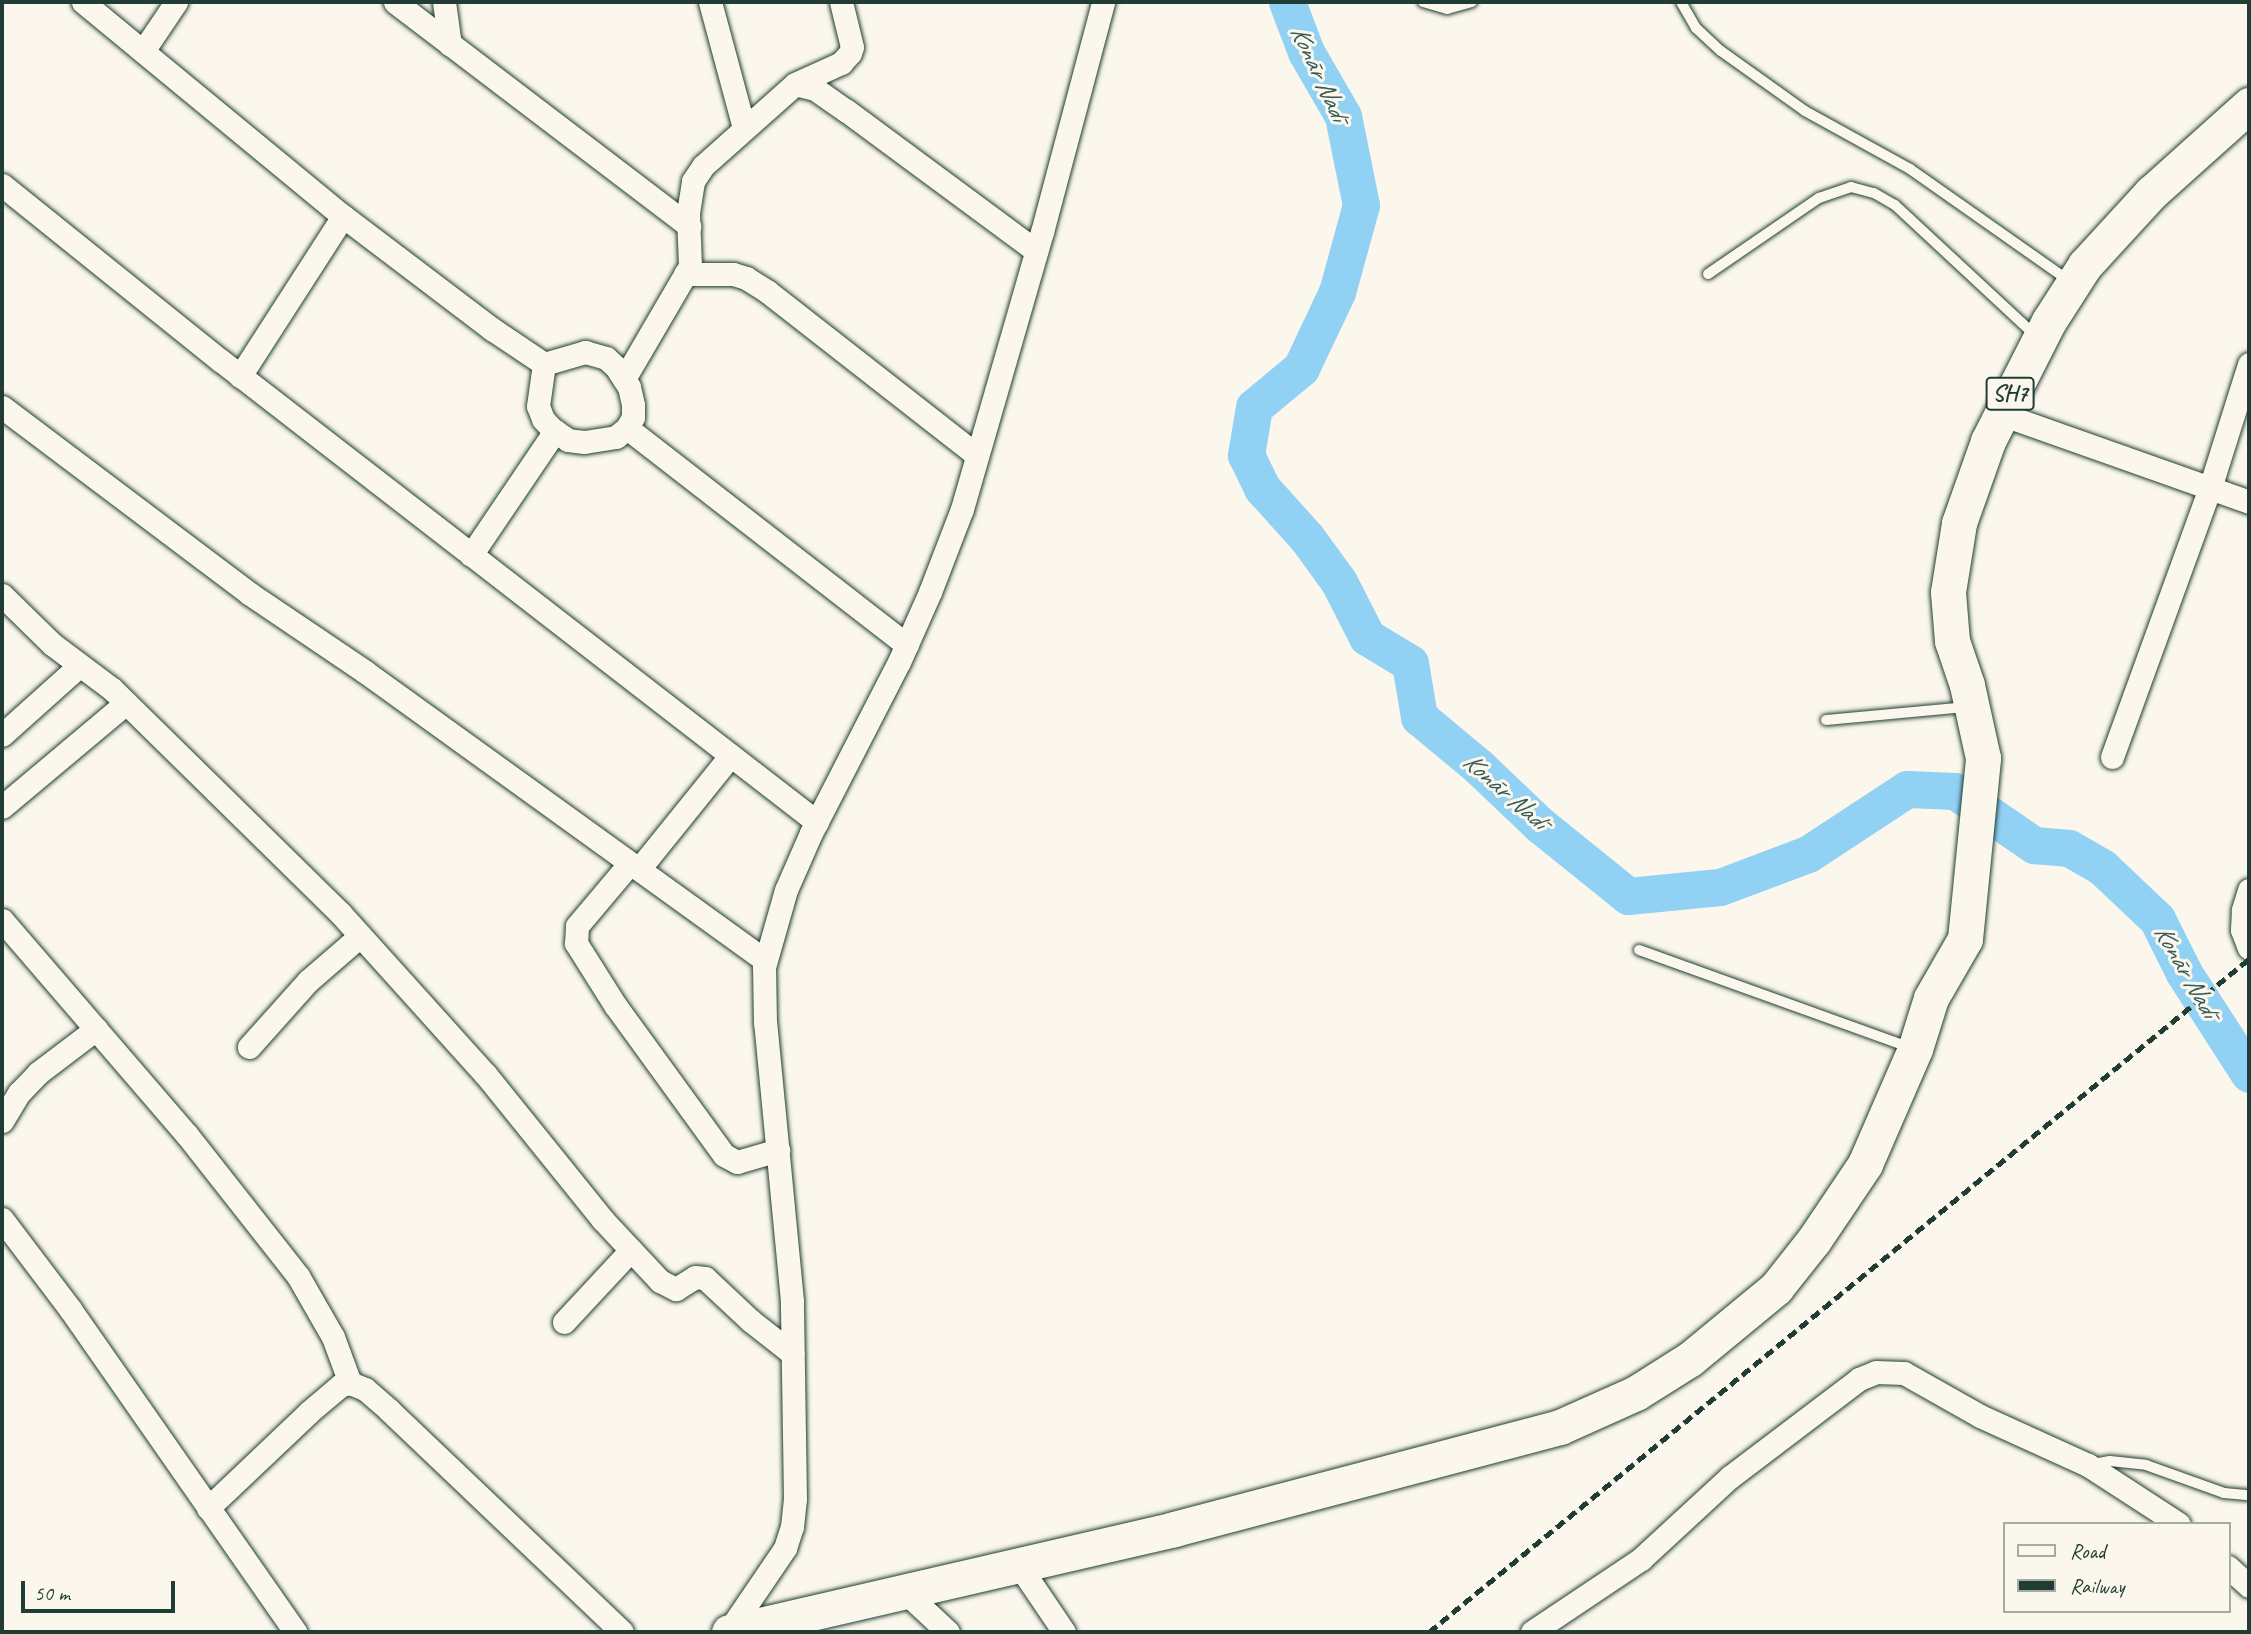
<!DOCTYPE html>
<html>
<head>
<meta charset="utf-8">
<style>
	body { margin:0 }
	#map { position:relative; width:2251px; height:1634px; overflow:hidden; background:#fbf7ec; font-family:Caveat,sans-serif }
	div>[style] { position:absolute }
	.river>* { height:37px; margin:-18.5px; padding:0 18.5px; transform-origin:18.5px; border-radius:18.5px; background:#91d1f3 }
	.roads { filter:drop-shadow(0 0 2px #1f3d34) drop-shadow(0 0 2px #1f3d34) }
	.lane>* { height:10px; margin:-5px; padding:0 5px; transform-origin:5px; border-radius:5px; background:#fbf7ec }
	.street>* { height:23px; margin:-11.5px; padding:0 11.5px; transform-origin:11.5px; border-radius:11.5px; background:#fbf7ec }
	.primary>* { height:35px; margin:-17.5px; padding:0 17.5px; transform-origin:17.5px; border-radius:17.5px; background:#fbf7ec }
	.rail>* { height:5px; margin-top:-2.5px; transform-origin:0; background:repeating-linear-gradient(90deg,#1f3d34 0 10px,transparent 0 15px) }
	span { translate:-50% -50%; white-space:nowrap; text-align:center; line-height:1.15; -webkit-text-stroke:6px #fbf7ec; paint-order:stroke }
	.shield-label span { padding:2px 5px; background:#fbf7ec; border:2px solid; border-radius:5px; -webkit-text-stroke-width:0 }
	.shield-label { font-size:23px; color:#1f3d34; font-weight:700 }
	.water-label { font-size:26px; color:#365b5a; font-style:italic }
	.frame { position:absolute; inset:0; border:4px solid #1f3d34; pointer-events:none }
	.legend { position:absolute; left:2003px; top:1522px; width:228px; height:91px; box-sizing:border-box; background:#fbf7ec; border:2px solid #a3ada2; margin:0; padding:9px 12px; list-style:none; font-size:21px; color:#1f3d34 }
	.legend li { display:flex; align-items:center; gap:14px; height:35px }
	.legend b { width:35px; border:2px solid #a3ada2 }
	.scale { position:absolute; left:21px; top:1581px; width:154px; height:32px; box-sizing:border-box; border:4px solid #1f3d34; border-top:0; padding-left:9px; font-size:21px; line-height:24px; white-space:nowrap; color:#1f3d34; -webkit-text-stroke:5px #fbf7ec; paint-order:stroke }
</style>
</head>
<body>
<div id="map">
	<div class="river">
		<i style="left:1287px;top:2px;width:53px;rotate:69.2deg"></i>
		<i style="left:1306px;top:52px;width:74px;rotate:60deg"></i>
		<i style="left:1343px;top:116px;width:91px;rotate:78.6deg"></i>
		<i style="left:1361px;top:205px;width:90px;rotate:105.4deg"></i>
		<i style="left:1337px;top:292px;width:84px;rotate:115.3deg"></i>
		<i style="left:1301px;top:368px;width:61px;rotate:140.3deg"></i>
		<i style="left:1254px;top:407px;width:49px;rotate:99.5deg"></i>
		<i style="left:1246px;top:455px;width:37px;rotate:64deg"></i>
		<i style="left:1262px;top:488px;width:67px;rotate:48deg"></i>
		<i style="left:1307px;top:538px;width:54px;rotate:54deg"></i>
		<i style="left:1339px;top:582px;width:62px;rotate:63deg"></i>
		<i style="left:1367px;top:637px;width:50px;rotate:31.2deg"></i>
		<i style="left:1410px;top:663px;width:55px;rotate:80.5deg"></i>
		<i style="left:1419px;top:717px;width:77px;rotate:39.7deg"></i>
		<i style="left:1478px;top:766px;width:86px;rotate:43.6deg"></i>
		<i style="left:1540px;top:825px;width:113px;rotate:38.9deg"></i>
		<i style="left:1628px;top:896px;width:92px;rotate:-5.6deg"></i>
		<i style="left:1720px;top:887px;width:94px;rotate:-20.6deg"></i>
		<i style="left:1808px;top:854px;width:118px;rotate:-33.3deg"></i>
		<i style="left:1907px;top:789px;width:48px;rotate:2.4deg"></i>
		<i style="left:1955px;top:791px;width:96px;rotate:34.4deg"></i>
		<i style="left:2034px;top:845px;width:35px;rotate:5deg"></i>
		<i style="left:2069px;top:848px;width:39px;rotate:30deg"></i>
		<i style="left:2103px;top:868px;width:74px;rotate:43.4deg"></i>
		<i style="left:2157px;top:919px;width:60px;rotate:63.4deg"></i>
		<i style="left:2184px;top:973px;width:120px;rotate:57.2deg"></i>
	</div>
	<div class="roads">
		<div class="lane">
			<i style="left:1423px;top:2px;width:25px;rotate:16deg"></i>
			<i style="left:1447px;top:9px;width:26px;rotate:-16deg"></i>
			<i style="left:1681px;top:2px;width:30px;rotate:60deg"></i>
			<i style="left:1696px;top:28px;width:34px;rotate:43deg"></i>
			<i style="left:1721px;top:51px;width:103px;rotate:35.5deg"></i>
			<i style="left:1805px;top:111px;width:120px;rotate:28.9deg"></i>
			<i style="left:1910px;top:169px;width:197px;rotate:35.1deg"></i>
			<i style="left:1708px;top:274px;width:135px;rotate:-34.4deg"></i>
			<i style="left:1819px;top:198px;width:34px;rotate:-19deg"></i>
			<i style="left:1851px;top:187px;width:24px;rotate:15deg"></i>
			<i style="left:1874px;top:193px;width:24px;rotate:30deg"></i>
			<i style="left:1895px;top:205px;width:194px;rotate:42.9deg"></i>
			<i style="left:1826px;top:720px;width:140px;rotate:-5.3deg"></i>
			<i style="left:1639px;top:950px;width:287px;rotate:19.8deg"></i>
			<i style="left:2093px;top:1464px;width:17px;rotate:-10deg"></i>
			<i style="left:2110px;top:1461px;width:36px;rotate:6deg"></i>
			<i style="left:2146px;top:1465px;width:83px;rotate:19.7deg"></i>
			<i style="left:2224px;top:1493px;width:25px;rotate:5deg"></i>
		</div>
		<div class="street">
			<i style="left:83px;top:2px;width:337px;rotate:39.5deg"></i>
			<i style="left:343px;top:216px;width:187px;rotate:37.2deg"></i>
			<i style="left:492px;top:329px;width:63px;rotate:33.9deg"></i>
			<i style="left:395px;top:2px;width:370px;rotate:37.3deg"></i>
			<i style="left:444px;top:2px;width:43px;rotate:82.1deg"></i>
			<i style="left:710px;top:2px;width:131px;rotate:74.9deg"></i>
			<i style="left:143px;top:51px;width:59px;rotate:-56deg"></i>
			<i style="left:795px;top:84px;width:51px;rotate:-24.5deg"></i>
			<i style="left:841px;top:63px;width:13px;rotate:-48deg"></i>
			<i style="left:850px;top:53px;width:6px;rotate:-72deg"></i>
			<i style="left:852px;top:47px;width:46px;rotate:-103.7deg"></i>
			<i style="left:2px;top:185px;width:280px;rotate:38.8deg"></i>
			<i style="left:220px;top:360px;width:755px;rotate:37.74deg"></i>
			<i style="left:685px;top:274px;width:48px"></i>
			<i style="left:733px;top:274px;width:14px;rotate:17deg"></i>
			<i style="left:746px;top:278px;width:26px;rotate:32deg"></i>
			<i style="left:768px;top:292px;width:265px;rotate:38deg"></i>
			<i style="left:585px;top:352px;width:22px;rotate:16deg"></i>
			<i style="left:606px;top:358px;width:13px;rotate:42deg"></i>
			<i style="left:616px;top:367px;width:24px;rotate:57deg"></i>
			<i style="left:629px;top:387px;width:18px;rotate:77deg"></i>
			<i style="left:633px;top:405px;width:12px;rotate:90deg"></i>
			<i style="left:633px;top:417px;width:13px;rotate:119deg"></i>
			<i style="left:627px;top:428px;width:14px;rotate:141deg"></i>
			<i style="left:616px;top:437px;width:32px;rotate:171deg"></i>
			<i style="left:584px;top:442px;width:16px;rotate:-173deg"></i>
			<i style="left:568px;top:440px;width:19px;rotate:-145deg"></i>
			<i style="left:552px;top:429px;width:13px;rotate:-132deg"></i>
			<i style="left:543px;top:419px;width:14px;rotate:-111deg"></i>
			<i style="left:538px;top:406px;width:42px;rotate:-81.9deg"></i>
			<i style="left:544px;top:364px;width:43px;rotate:-16.3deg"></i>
			<i style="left:240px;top:376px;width:190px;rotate:-57.2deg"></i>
			<i style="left:624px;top:379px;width:131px;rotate:-59.7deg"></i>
			<i style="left:690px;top:266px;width:53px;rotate:-92.2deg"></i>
			<i style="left:688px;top:213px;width:32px;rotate:-81deg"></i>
			<i style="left:693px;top:181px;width:18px;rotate:-56deg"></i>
			<i style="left:703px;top:166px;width:123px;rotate:-41.7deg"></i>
			<i style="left:795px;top:84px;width:21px;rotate:14deg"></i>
			<i style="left:815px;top:89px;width:39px;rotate:35deg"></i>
			<i style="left:847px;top:111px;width:235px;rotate:36.5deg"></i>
			<i style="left:2px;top:407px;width:311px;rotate:37deg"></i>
			<i style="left:250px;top:594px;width:138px;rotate:34deg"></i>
			<i style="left:364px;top:671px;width:494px;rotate:35.8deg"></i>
			<i style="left:2001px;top:414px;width:263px;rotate:19.5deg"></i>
			<i style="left:627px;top:428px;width:354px;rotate:37.8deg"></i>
			<i style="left:471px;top:555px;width:150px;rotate:-55.9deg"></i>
			<i style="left:2px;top:595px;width:70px;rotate:44.4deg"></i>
			<i style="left:52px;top:644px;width:75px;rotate:36.9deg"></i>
			<i style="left:112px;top:689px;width:320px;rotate:44.5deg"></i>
			<i style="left:340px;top:913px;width:218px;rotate:48deg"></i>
			<i style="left:486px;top:1075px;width:185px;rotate:51.1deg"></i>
			<i style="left:602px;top:1219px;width:85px;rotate:46.9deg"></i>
			<i style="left:660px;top:1281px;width:18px;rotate:27deg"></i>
			<i style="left:676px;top:1289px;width:22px;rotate:-32deg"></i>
			<i style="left:695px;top:1277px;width:10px;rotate:6deg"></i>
			<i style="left:705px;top:1278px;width:63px;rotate:43.1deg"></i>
			<i style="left:751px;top:1321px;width:53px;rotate:38.2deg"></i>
			<i style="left:2px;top:735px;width:103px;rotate:-41.9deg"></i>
			<i style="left:2112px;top:757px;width:286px;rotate:-70deg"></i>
			<i style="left:2210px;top:488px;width:130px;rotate:-72.5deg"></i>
			<i style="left:2px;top:807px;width:162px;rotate:-40deg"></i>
			<i style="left:630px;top:863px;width:82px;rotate:130.1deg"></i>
			<i style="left:577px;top:926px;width:17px;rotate:93deg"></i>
			<i style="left:576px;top:943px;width:73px;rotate:57.8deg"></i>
			<i style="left:615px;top:1005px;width:185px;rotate:54deg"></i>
			<i style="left:724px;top:1155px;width:15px;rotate:28deg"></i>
			<i style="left:737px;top:1162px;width:43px;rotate:-16.3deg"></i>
			<i style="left:639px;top:869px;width:146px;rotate:-51.1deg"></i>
			<i style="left:2249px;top:890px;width:21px;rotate:107deg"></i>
			<i style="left:2243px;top:910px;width:20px;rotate:93deg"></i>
			<i style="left:2242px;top:930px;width:19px;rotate:69deg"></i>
			<i style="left:2px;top:920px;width:284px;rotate:49.3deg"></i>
			<i style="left:187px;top:1135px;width:179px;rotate:51.8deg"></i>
			<i style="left:298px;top:1276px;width:70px;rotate:60.2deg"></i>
			<i style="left:333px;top:1337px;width:49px;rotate:69.7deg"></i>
			<i style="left:249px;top:1047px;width:89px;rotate:-48.2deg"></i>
			<i style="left:308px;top:981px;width:69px;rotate:-40.9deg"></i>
			<i style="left:2px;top:1121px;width:33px;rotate:-59deg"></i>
			<i style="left:19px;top:1093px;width:28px;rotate:-46deg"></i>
			<i style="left:38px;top:1073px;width:73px;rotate:-37.2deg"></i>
			<i style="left:2px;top:1219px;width:113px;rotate:52.9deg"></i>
			<i style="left:70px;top:1309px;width:394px;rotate:55.1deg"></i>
			<i style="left:564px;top:1322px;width:98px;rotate:-47.1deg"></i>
			<i style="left:208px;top:1508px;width:139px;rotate:-43.5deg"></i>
			<i style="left:309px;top:1412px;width:42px;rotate:-40.2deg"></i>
			<i style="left:341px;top:1385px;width:9px;rotate:-13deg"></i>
			<i style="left:350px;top:1383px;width:16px;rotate:22deg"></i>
			<i style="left:365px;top:1389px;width:33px;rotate:41deg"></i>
			<i style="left:390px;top:1411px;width:320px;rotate:43.6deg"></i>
			<i style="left:1018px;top:1564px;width:82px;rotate:55.9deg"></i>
			<i style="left:2228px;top:1567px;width:28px;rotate:42deg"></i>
			<i style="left:904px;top:1591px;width:60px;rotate:43deg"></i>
			<i style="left:728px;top:1632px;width:102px;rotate:-55.8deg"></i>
			<i style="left:785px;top:1548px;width:22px;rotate:-72deg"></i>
			<i style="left:792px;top:1527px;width:28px;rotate:-84deg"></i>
			<i style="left:795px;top:1499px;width:198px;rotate:-90.9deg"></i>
			<i style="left:792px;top:1301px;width:279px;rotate:-95.5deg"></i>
			<i style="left:765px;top:1023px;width:56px;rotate:-91deg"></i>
			<i style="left:764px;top:967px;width:80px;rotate:-74.1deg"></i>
			<i style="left:786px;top:890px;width:62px;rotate:-66.3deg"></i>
			<i style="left:811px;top:833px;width:192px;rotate:-62.8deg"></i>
			<i style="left:899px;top:662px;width:77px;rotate:-66.1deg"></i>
			<i style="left:930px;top:592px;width:89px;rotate:-68.9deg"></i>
			<i style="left:962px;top:509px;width:288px;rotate:-73.9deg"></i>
			<i style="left:1042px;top:232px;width:238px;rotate:-75.1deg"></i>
			<i style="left:1532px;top:1632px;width:131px;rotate:-33.8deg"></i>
			<i style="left:1641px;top:1559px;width:121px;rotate:-42.7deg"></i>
			<i style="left:1730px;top:1477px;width:162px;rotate:-37.2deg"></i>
			<i style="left:1859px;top:1379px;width:18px;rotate:-22deg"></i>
			<i style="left:1876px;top:1372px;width:28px;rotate:2deg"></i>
			<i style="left:1904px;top:1373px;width:87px;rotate:29.5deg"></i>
			<i style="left:1980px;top:1416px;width:119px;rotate:24.4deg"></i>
			<i style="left:2088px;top:1465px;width:108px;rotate:33deg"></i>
		</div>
		<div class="primary">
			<i style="left:729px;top:1632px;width:457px;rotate:-13deg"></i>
			<i style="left:1174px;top:1529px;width:399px;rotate:-14.8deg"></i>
			<i style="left:1560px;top:1427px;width:83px;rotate:-24.1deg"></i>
			<i style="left:1636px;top:1393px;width:64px;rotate:-32.2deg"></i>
			<i style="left:1690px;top:1359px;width:112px;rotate:-39.5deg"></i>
			<i style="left:1776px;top:1288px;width:61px;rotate:-51.6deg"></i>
			<i style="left:1814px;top:1240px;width:92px;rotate:-56.1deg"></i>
			<i style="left:1865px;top:1164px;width:125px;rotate:-66.5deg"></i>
			<i style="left:1915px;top:1049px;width:53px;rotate:-72.6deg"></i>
			<i style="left:1931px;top:998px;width:68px;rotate:-60deg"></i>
			<i style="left:1965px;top:939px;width:182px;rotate:-84.3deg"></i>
			<i style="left:1983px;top:758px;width:75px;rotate:-102.4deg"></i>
			<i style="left:1967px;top:685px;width:46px;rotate:-108.8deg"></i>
			<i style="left:1952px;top:641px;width:49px;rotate:-94.7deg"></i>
			<i style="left:1948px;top:592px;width:70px;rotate:-80.9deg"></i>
			<i style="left:1959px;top:523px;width:87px;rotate:-70.5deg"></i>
			<i style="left:1988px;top:441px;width:135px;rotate:-63.1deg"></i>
			<i style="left:2049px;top:321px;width:67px;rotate:-57.3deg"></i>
			<i style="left:2085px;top:265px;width:98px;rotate:-47.5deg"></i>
			<i style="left:2151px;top:193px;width:132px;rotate:-41.9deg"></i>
		</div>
	</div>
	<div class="rail">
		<i style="left:1429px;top:1632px;width:1061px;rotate:-39.38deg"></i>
	</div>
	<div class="shield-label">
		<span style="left:2010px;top:394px">SH7</span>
	</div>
	<div class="water-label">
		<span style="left:1319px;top:73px;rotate:65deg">Konār Nadī</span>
		<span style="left:1505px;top:791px;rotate:41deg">Konār Nadī</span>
		<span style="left:2186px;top:971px;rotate:60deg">Konār Nadī</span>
	</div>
	<div class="frame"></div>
	<ul class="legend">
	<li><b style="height:9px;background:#fbf7ec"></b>Road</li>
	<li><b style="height:9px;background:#1f3d34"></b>Railway</li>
	</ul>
	<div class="scale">50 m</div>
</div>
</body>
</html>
